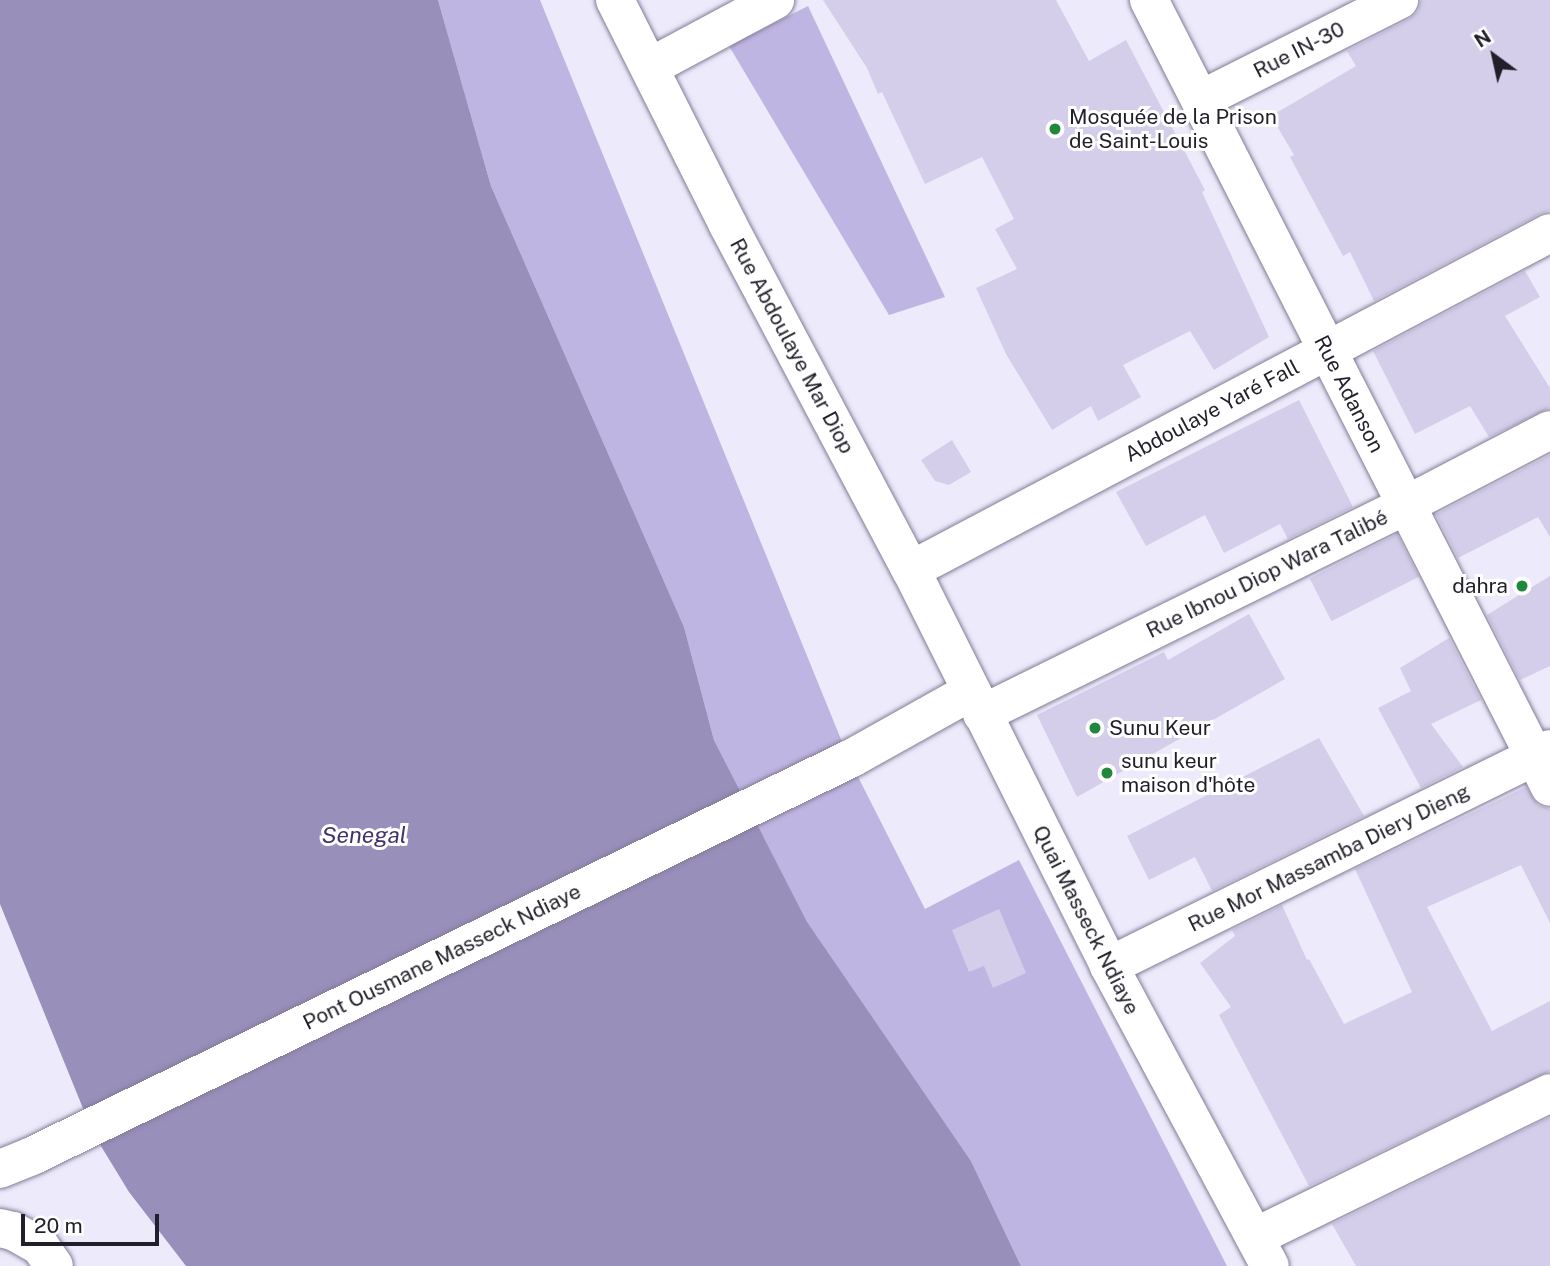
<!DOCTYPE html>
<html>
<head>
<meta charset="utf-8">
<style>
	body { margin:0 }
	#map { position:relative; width:1550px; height:1266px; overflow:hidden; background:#edeafb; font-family:"Public Sans",sans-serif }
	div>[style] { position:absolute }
	.green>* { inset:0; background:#bfb5e2 }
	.water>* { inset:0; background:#998fbb }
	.building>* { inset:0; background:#d4ceea; transform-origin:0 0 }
	.roads { filter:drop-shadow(0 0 2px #827c96) drop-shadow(0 0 2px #827c96) }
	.street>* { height:38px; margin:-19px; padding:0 19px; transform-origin:19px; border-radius:19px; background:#fff }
	.dots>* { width:19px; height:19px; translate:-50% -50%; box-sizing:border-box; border:4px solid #fff; border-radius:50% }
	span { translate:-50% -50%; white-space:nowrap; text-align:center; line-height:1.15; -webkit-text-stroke:6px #fff; paint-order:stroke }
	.street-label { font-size:21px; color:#211f29 }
	.poi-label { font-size:21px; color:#211f29 }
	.left { translate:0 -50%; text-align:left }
	.right { translate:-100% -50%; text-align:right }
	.water-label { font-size:23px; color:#43326a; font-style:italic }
	.north { position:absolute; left:1459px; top:21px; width:70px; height:70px; -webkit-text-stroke:5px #fff; paint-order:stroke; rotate:327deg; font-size:19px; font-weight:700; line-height:28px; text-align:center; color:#211f29 }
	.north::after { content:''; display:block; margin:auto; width:24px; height:32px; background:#211f29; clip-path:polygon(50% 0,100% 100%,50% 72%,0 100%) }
	.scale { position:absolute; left:21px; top:1214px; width:138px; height:32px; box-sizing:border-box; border:4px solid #211f29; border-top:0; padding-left:9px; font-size:21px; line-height:24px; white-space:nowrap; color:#211f29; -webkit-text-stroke:5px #fff; paint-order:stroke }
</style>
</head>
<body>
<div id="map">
	<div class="green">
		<i style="clip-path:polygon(438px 0,540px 0,849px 759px,925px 909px,1019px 860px,1227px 1266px,1021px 1266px,971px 1161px,807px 923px,714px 740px,684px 627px,491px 186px)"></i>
		<i style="clip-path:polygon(808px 6px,945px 297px,889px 315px,729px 46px)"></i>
	</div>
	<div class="water">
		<i style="clip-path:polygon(0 0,438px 0,491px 186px,684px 627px,714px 740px,807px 922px,971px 1161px,1021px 1266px,186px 1266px,129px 1192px,93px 1133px,0 904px)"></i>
	</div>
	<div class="building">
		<i style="clip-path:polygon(823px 0,1056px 0,1089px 61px,1126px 40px,1205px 190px,1202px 192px,1269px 337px,1214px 370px,1190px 331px,1123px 365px,1141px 397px,1098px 421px,1091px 406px,1052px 430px,1006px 354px,976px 288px,1017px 269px,995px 229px,1014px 219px,982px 157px,925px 184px,882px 92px,878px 94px,867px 68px)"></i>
		<i style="clip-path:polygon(1421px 0,1550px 0,1550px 211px,1540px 214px,1374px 301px,1350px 252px,1343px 256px,1290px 157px,1294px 155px,1271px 116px,1356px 66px,1347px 51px,1409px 19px,1418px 11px)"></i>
		<i style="clip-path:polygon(1525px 271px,1540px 297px,1505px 316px,1550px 388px,1550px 408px,1489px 437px,1470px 406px,1415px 434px,1373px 351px)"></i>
		<i style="clip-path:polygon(1299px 400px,1353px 507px,1288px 539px,1280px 524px,1224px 553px,1205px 515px,1146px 546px,1116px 492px)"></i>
		<i style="clip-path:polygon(952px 440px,971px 472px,949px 485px,935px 481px,921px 460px)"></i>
		<i style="clip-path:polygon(1550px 455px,1550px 537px,1538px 517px,1458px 558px,1436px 514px)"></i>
		<i style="left:1397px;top:534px;width:48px;height:98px;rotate:63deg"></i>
		<i style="clip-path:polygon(1550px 576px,1550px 666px,1520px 680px,1487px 615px)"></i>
		<i style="clip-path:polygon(1249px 614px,1285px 679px,1077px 797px,1037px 715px,1164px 652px,1168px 660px)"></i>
		<i style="clip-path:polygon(1449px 638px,1481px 700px,1431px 724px,1463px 767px,1421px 788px,1378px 708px,1411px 691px,1400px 668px)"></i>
		<i style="clip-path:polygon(1319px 738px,1364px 816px,1212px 891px,1195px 857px,1149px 880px,1127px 836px)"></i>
		<i style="clip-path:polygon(1526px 787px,1538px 805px,1550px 809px,1550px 923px,1521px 865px,1427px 907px,1492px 1031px,1550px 1001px,1550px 1071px,1309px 1186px,1219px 1015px,1231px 1007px,1200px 963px,1235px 936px,1232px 930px,1282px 905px,1307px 960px,1309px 959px,1344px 1024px,1412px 992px,1355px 869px)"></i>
		<i style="clip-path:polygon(999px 909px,1026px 973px,993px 988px,984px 966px,969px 972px,952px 930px)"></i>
		<i style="clip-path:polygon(1550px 1117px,1550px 1266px,1356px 1266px,1332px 1224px)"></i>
	</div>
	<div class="roads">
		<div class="street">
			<i style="left:615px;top:0;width:252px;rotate:63.3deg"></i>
			<i style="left:728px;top:225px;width:391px;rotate:62.1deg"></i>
			<i style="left:911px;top:570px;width:443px;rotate:63.4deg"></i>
			<i style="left:1109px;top:966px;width:340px;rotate:61.8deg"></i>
			<i style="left:1149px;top:0;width:883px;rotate:63deg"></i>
			<i style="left:650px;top:67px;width:142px;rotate:-28.2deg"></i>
			<i style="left:1200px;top:100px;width:223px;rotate:-26.7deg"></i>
			<i style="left:911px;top:570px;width:722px;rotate:-27.81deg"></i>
			<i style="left:982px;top:714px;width:473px;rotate:-26.2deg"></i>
			<i style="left:1406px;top:505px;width:162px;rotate:-27.5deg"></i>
			<i style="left:1109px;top:966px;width:491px;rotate:-26.2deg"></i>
			<i style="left:0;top:1169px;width:35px;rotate:-22deg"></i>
			<i style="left:32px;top:1156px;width:911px;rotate:-25.89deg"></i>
			<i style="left:852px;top:758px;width:135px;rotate:-29.2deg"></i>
			<i style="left:0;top:1228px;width:13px;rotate:13deg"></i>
			<i style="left:13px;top:1231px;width:31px;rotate:29deg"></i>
			<i style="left:40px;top:1246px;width:24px;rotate:55deg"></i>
			<i style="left:1255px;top:1237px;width:328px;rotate:-26deg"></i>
		</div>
	</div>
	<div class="dots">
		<i style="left:1055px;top:129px;background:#20873c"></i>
		<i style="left:1522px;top:586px;background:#20873c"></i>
		<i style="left:1095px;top:728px;background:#20873c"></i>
		<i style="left:1107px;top:773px;background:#20873c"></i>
	</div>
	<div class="street-label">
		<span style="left:1299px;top:50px;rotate:-27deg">Rue IN-30</span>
		<span style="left:792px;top:346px;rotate:62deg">Rue Abdoulaye Mar Diop</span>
		<span style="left:1349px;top:394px;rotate:63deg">Rue Adanson</span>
		<span style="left:1212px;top:411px;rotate:-28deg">Abdoulaye Yaré Fall</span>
		<span style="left:1267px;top:574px;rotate:-26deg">Rue Ibnou Diop Wara Talibé</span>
		<span style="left:1329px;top:858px;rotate:-26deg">Rue Mor Massamba Diery Dieng</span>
		<span style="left:1086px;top:920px;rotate:63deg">Quai Masseck Ndiaye</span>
		<span style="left:442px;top:957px;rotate:-26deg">Pont Ousmane Masseck Ndiaye</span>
	</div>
	<div class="poi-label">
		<span class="left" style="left:1069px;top:129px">Mosquée de la Prison<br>de Saint-Louis</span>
		<span class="right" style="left:1508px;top:586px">dahra</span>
		<span class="left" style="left:1109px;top:728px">Sunu Keur</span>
		<span class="left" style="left:1121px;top:773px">sunu keur<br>maison d'hôte</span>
	</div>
	<div class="water-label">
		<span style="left:364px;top:835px">Senegal</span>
	</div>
	<div class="north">N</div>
	<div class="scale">20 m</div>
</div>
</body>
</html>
